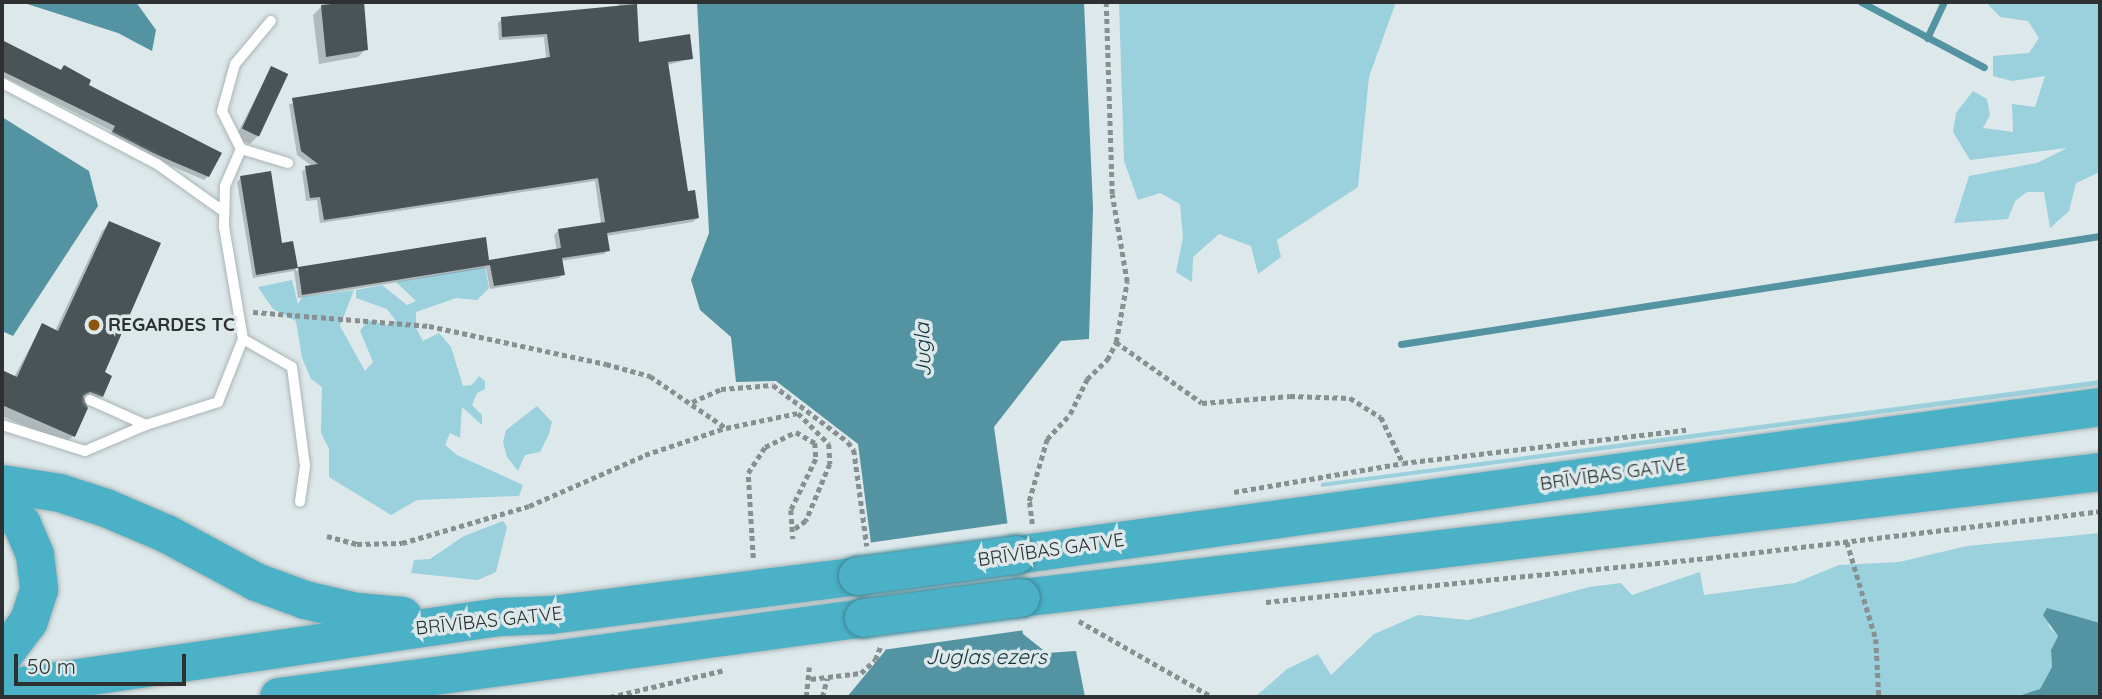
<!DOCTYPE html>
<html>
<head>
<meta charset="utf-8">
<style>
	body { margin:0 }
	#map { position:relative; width:2102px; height:699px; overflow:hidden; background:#dde8ea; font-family:Quicksand,sans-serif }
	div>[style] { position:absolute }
	.green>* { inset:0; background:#9bd0dd }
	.water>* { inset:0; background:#5493a2 }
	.pier>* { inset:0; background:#dde8ea; transform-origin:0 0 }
	.shadow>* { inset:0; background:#0003 }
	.stream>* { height:7px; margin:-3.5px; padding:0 3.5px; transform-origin:3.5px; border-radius:3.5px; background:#5493a2 }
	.building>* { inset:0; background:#4a5355; transform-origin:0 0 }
	.path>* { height:4.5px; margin-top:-2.25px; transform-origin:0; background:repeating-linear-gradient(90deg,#888f91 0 5px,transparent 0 8.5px) }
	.roads { filter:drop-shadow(0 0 2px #a9b4b6) drop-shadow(0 0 2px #a9b4b6) }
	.lane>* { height:10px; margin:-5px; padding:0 5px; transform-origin:5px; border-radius:5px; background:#fff }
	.highway>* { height:38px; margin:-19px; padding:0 19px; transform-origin:19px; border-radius:19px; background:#4ab1c7 }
	.bridges { filter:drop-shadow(0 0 2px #408493) drop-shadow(0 0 2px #408493) }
	.highway-bridge>* { height:38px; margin:-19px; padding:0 19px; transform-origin:19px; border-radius:19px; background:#4ab1c7 }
	.dots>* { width:19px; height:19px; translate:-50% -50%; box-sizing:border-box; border:4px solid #dde8ea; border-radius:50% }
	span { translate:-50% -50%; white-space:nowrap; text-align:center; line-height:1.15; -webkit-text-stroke:7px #dde8ea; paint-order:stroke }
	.poi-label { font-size:19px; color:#2d3132; font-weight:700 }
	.left { translate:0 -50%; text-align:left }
	.street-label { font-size:19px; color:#2d3132 }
	.water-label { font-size:21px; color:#13333a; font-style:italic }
	.frame { position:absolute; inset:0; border:4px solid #2d3132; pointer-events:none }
	.scale { position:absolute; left:14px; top:654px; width:172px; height:32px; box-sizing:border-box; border:4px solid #2d3132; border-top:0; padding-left:9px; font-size:21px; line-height:24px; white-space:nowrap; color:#2d3132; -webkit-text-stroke:5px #dde8ea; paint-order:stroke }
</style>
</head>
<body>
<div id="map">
	<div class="green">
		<i style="clip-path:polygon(1119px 2px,1396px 2px,1369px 77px,1358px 187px,1277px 240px,1281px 257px,1258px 274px,1251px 246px,1219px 234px,1193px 257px,1192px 282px,1176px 272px,1183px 238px,1180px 204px,1160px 193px,1138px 200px,1124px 161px)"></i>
		<i style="clip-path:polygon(1986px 2px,2100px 2px,2100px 172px,2076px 183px,2069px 211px,2050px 228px,2044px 192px,2027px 192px,2015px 201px,2008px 219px,1954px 223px,1969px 176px,2037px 163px,2067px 148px,1970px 160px,1953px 132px,1956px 113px,1973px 91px,1987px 99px,1990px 115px,1983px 128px,2013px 132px,2012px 104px,2035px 107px,2045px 76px,2012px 81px,1993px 76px,1993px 56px,2029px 53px,2039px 38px,2028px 21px,2000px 17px)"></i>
		<i style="clip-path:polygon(485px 267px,489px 288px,477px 300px,456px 298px,416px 312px,416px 328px,423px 341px,439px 333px,451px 347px,463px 386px,472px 385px,479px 376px,485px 381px,485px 389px,477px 393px,472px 405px,482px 415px,482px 425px,462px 407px,460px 438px,450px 433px,445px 445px,457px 455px,523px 485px,519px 496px,417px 500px,391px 515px,329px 477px,329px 449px,321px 433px,322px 387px,311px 379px,302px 358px,296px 321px,273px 309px,258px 287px,292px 280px,298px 304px,302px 297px,354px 290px,340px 326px,365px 371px,373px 362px,360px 331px,368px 320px,389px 326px,396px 321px,387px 309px,356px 298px,356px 290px,382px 285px,407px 305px,416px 301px,396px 282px)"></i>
		<i style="clip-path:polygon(2100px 380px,2100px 385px,1321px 487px,1321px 483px)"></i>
		<i style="clip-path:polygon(537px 406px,552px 422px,549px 434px,540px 452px,525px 455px,518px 471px,507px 457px,503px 442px,506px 430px)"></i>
		<i style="clip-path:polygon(503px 521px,507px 527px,496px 572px,478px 580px,411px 573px,414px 560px,430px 559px,464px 536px)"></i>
		<i style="clip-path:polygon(2100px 533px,2100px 623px,2047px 609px,2049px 627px,2058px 636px,2051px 650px,2052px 667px,2040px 689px,2015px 697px,1255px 697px,1287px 669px,1318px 654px,1331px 675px,1374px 634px,1418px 615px,1468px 620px,1589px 587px,1621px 583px,1632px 595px,1700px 572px,1704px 595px,1795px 583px,1839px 565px,1899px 562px,1967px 546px)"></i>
	</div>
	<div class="water">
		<i style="clip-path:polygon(21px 2px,136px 2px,156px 30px,152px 51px,118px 33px)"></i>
		<i style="clip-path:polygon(697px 2px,1084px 2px,1093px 208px,1089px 339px,1061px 341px,994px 427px,1023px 634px,1047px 653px,1076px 651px,1085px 697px,847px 697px,885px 651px,858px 444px,776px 381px,736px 382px,731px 337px,700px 310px,691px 280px,709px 233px)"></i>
		<i style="clip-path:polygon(2px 117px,89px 171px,98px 206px,13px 336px,2px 331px)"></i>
		<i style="clip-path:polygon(2047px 608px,2100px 623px,2100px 697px,2015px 697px,2040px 689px,2052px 667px,2051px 650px,2058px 636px,2043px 615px)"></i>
	</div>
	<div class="pier">
		<i style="left:1010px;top:523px;width:108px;height:144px;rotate:82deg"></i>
	</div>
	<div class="shadow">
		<i style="clip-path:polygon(618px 2px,640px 2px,635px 7px,637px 44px,691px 59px,667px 65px,686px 193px,698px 218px,693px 222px,606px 236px,608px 250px,604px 254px,561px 261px,563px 274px,559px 278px,490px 289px,486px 268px,298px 298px,294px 271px,253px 278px,237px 182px,241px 178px,281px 245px,292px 243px,296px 271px,488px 262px,557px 251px,554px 235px,558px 231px,601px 224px,595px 181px,320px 223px,317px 200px,306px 201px,302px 171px,312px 166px,297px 155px,289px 104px,546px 59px,544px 37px,499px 40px,498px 23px,502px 19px,619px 8px)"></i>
		<i style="clip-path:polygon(321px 7px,366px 49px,358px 57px,319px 64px,313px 15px)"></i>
		<i style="clip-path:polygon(2px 42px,87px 86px,208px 176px,204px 180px,151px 157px,110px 136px,112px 131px,2px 76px)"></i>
		<i style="clip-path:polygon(271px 68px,258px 136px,250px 144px,235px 138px)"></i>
		<i style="clip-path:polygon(110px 223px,102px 396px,94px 404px,83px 400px,73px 436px,65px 444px,2px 416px,2px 372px,14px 377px,42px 325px,55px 331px,102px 231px)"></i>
	</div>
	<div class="stream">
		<i style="left:1861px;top:2px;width:139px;rotate:27.9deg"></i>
		<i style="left:1927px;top:38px;width:40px;rotate:-65deg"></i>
		<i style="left:1401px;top:344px;width:707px;rotate:-8.78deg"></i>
	</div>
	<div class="building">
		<i style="clip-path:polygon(352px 2px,364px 2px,368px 50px,326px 57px,321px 5px)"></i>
		<i style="clip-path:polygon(637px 4px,639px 42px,690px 34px,693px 59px,668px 62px,688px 191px,695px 190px,699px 218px,607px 233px,610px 251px,562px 258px,565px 275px,494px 286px,490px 265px,302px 295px,298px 267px,486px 237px,489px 260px,561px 248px,558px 229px,605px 222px,606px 228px,598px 178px,324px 220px,320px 197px,310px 198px,305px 166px,318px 164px,301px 151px,292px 98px,550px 57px,547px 34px,502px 37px,501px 17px)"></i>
		<i style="clip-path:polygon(2px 40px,61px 70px,64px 65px,91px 80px,89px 85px,222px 153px,209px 177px,155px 154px,112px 132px,115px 126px,2px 71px)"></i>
		<i style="left:271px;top:66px;width:19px;height:69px;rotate:25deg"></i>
		<i style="clip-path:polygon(271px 171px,282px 243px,293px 241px,298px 268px,256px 275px,240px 176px)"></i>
		<i style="clip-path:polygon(109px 221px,161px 243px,105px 372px,112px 376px,103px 397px,90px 392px,83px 396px,88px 408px,75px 437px,2px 405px,2px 370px,17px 377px,42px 323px,58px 331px)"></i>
	</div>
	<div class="path">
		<i style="left:253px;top:312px;width:177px;rotate:4.5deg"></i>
		<i style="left:429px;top:326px;width:181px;rotate:12.1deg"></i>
		<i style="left:606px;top:364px;width:46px;rotate:15.3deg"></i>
		<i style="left:650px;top:376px;width:92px;rotate:34.4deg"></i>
		<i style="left:726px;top:428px;width:74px;rotate:-11.8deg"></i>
		<i style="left:798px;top:413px;width:44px;rotate:45deg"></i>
		<i style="left:829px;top:444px;width:20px;rotate:87deg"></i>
		<i style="left:830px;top:464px;width:62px;rotate:112.8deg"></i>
		<i style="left:806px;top:521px;width:17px;rotate:144deg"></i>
		<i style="left:1116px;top:342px;width:105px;rotate:35.3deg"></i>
		<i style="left:1202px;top:403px;width:88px;rotate:-4.5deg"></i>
		<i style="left:1290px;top:396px;width:60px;rotate:1.9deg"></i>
		<i style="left:1350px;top:398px;width:36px;rotate:32deg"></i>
		<i style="left:1381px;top:417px;width:51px;rotate:64.4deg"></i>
		<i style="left:692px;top:402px;width:32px;rotate:-24deg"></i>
		<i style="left:721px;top:389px;width:52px;rotate:-4.4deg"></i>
		<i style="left:773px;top:385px;width:94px;rotate:37.2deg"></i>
		<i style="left:848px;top:442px;width:10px;rotate:53deg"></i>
		<i style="left:854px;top:450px;width:97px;rotate:82.3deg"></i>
		<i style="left:1234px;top:492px;width:171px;rotate:-9.7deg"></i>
		<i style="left:1403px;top:463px;width:285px;rotate:-6.7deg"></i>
		<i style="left:1032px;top:524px;width:23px;rotate:-97deg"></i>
		<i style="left:1029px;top:501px;width:65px;rotate:-73.8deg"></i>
		<i style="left:1047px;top:439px;width:34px;rotate:-47deg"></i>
		<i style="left:1070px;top:414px;width:39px;rotate:-64deg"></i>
		<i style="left:1087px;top:379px;width:28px;rotate:-44deg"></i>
		<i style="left:1107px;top:360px;width:20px;rotate:-63deg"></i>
		<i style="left:1116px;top:342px;width:61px;rotate:-79.6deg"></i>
		<i style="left:1127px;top:282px;width:89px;rotate:-99.7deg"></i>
		<i style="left:1112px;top:194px;width:192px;rotate:-91.8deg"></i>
		<i style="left:327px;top:536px;width:31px;rotate:15deg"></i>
		<i style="left:357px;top:544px;width:45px;rotate:-1.3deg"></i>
		<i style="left:402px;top:543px;width:132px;rotate:-16.2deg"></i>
		<i style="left:529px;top:506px;width:127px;rotate:-23.7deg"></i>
		<i style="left:645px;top:455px;width:84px;rotate:-18.6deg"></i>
		<i style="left:1847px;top:542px;width:101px;rotate:73.4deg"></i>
		<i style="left:1876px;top:639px;width:58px;rotate:87deg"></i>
		<i style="left:753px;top:558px;width:85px;rotate:-93.4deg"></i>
		<i style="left:748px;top:473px;width:31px;rotate:-57deg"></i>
		<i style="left:765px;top:447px;width:34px;rotate:-26deg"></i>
		<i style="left:796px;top:432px;width:22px;rotate:30deg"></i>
		<i style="left:815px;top:443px;width:16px;rotate:86deg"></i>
		<i style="left:816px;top:459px;width:57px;rotate:116.1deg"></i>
		<i style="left:791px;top:510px;width:29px;rotate:86deg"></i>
		<i style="left:1266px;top:602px;width:444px;rotate:-5.7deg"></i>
		<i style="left:1708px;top:558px;width:395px;rotate:-6.8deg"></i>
		<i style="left:1079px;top:621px;width:153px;rotate:29.7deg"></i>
		<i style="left:811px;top:679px;width:50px;rotate:-6.8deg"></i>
		<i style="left:861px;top:673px;width:19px;rotate:-43deg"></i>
		<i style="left:875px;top:660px;width:16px;rotate:-68deg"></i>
		<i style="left:610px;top:697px;width:118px;rotate:-13.2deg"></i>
		<i style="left:806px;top:697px;width:30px;rotate:-84deg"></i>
		<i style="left:822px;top:697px;width:19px;rotate:-74deg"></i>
	</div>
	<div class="roads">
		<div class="lane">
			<i style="left:2px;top:83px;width:175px;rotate:27.6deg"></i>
			<i style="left:157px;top:164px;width:81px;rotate:35.5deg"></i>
			<i style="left:241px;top:149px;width:42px;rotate:-116.6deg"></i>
			<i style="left:222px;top:111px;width:49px;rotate:-74.5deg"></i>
			<i style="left:235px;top:64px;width:56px;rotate:-50.1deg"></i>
			<i style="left:243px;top:339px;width:56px;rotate:29.7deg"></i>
			<i style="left:292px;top:367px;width:100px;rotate:82.5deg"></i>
			<i style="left:305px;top:466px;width:36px;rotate:98deg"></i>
			<i style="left:90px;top:400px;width:61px;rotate:24.1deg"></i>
			<i style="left:2px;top:425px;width:87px;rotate:17.4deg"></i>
			<i style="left:85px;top:451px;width:66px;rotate:-23.1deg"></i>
			<i style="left:146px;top:425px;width:76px;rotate:-17.7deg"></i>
			<i style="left:218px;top:402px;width:68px;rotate:-68.4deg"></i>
			<i style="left:243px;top:339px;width:114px;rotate:-99.6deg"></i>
			<i style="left:224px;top:227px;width:41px;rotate:-88.6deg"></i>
			<i style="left:225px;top:186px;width:40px;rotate:-66.6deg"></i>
			<i style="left:241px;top:149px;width:49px;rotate:16.6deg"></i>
		</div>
		<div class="highway">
			<i style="left:2px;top:484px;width:59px;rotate:8.8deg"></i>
			<i style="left:60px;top:493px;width:48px;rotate:18.1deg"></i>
			<i style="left:106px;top:508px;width:66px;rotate:23.1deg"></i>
			<i style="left:167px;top:534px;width:101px;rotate:28.3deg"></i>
			<i style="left:256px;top:582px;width:52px;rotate:20.2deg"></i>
			<i style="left:305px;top:600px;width:53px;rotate:13deg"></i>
			<i style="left:357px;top:612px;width:46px;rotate:5deg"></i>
			<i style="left:2px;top:504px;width:28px;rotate:45deg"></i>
			<i style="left:22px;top:524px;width:34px;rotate:67deg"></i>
			<i style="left:35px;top:555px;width:35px;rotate:83deg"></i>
			<i style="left:39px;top:590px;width:33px;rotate:108deg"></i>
			<i style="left:29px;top:621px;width:45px;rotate:126.9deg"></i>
			<i style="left:1016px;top:555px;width:1094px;rotate:-7.77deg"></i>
			<i style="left:1021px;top:598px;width:1086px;rotate:-6.66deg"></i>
			<i style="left:2px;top:689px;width:503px;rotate:-8.23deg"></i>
			<i style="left:500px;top:617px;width:51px;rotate:-2.2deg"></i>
			<i style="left:551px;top:615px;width:309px;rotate:-7.2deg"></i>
			<i style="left:279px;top:697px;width:590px;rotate:-7.69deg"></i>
		</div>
	</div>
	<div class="bridges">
		<div class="highway-bridge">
			<i style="left:858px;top:576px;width:159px;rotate:-7.6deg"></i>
			<i style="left:864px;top:618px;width:158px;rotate:-7.3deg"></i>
		</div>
	</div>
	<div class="dots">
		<i style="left:94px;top:325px;background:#8d540b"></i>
	</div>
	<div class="poi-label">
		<span class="left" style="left:108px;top:325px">REGARDES TC</span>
	</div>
	<div class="street-label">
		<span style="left:1613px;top:474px;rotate:-8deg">BRĪVĪBAS GATVE</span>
		<span style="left:1051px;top:550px;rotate:-8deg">BRĪVĪBAS GATVE</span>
		<span style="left:489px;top:621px;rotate:-6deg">BRĪVĪBAS GATVE</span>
	</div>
	<div class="water-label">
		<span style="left:922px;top:350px;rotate:-92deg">Jugla</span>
		<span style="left:986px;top:656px">Juglas ezers</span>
	</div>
	<div class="frame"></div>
	<div class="scale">50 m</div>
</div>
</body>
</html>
